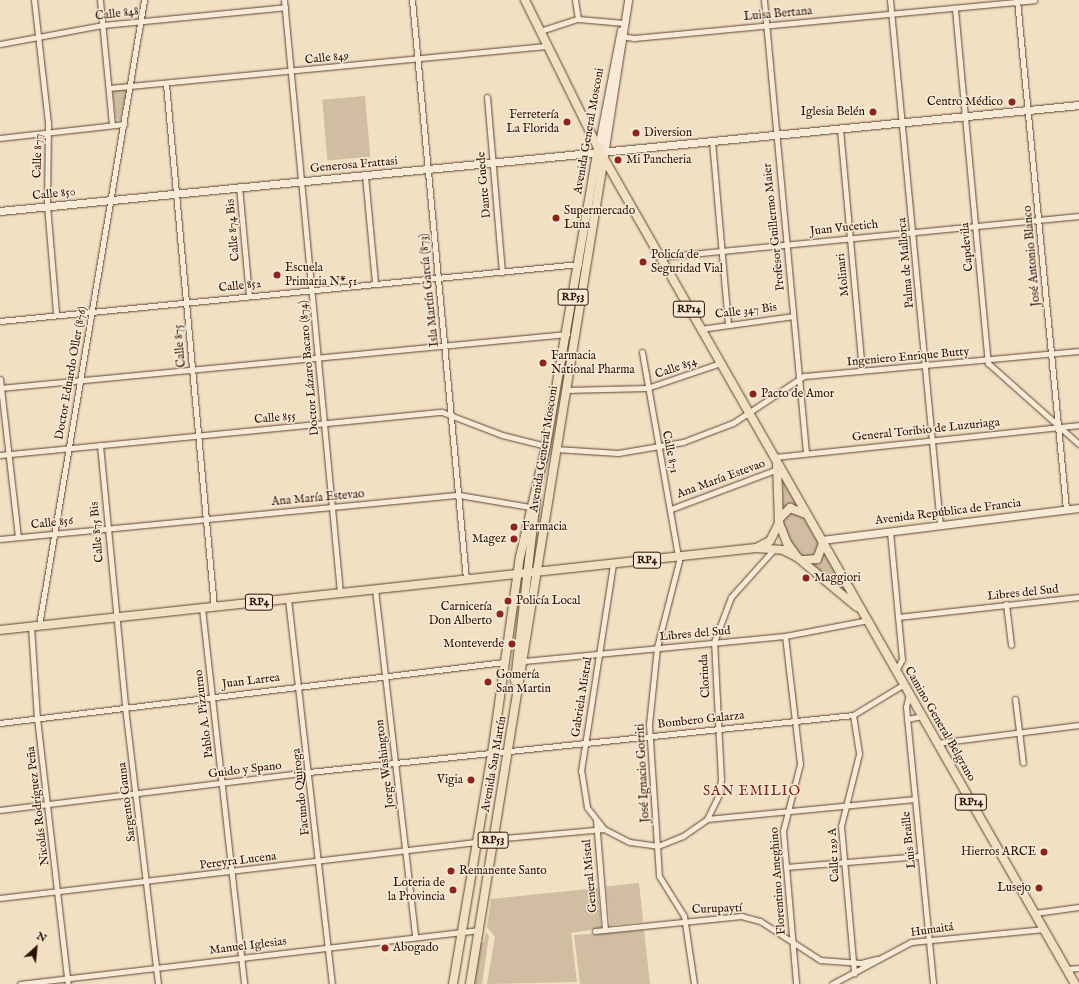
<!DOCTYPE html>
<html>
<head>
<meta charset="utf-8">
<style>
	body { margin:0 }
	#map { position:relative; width:1079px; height:984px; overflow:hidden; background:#f2e0c3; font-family:"IM FELL English",serif }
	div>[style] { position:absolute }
	.green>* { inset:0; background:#d0bda2; transform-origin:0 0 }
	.roads { filter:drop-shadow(0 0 1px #5e4431) drop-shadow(0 0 1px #5e4431) }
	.minor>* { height:5px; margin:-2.5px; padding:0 2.5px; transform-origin:2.5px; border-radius:2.5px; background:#f7ebd8 }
	.secondary>* { height:7px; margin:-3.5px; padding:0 3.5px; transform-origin:3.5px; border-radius:3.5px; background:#f7ebd8 }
	.primary>* { height:8px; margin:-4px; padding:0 4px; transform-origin:4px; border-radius:4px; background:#f2e0c3 }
	.dots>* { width:11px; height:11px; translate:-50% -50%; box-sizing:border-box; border:2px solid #f7ebd8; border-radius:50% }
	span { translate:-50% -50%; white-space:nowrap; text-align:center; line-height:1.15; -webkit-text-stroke:3px #f7ebd8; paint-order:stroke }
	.shield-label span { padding:1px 3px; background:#f7ebd8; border:1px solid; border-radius:3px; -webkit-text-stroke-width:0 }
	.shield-label { font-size:11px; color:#2c1000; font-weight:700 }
	.street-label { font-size:12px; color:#2c1000 }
	.poi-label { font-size:12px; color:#2c1000 }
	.right { translate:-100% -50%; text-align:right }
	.left { translate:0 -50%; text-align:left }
	.quarter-label { font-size:14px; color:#7a1f14; letter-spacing:1px }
	.north { position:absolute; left:16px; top:928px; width:40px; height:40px; -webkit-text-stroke:3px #f7ebd8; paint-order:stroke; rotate:27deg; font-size:11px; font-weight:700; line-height:16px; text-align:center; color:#2c1000 }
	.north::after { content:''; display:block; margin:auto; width:14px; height:18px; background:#2c1000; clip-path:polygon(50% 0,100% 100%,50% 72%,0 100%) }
</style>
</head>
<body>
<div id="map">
	<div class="green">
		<i style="clip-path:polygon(116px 90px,125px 89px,127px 93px,120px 121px,116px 118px,113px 93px)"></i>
		<i style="left:365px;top:96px;width:61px;height:43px;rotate:85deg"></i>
		<i style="clip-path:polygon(600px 159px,551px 447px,539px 500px,580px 265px)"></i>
		<i style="clip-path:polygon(783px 478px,798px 506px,783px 510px)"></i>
		<i style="clip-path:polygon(786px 512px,801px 513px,820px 545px,818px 555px,803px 559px,793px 548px,782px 524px)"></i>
		<i style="clip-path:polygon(825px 553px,845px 590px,843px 592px,808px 564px,819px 560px)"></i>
		<i style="left:639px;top:883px;width:39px;height:33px;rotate:84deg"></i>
		<i style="clip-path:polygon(598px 888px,601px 928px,571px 933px,577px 982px,487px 984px,495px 937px,487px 927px,491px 899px)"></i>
		<i style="clip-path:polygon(644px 930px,650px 984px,580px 984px,574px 935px)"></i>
		<i style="clip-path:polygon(486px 932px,489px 936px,482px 984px,473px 984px,480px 943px,484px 942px)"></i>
	</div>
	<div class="roads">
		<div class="minor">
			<i style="left:34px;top:0;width:124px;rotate:83.5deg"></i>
			<i style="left:48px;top:123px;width:82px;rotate:90.7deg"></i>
			<i style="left:47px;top:205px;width:108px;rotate:85.2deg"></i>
			<i style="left:100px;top:0;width:125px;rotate:84.5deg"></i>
			<i style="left:284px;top:0;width:595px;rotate:84.6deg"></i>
			<i style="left:412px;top:0;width:582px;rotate:84.67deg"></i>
			<i style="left:575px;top:0;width:19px;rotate:81deg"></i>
			<i style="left:764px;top:0;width:454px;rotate:84.7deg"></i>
			<i style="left:890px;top:0;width:527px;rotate:84.56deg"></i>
			<i style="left:1017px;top:0;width:511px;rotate:84.5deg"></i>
			<i style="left:955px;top:9px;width:356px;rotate:84.7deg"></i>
			<i style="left:988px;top:363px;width:122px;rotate:41.7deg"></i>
			<i style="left:540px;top:31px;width:40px;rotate:-18deg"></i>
			<i style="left:578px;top:19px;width:46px;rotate:5deg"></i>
			<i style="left:620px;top:36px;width:14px;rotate:8deg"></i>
			<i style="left:634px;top:38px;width:402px;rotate:-5.4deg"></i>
			<i style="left:0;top:44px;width:105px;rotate:-10.5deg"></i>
			<i style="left:103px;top:25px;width:183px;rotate:-5.6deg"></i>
			<i style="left:166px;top:84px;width:525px;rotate:84.76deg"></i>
			<i style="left:109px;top:88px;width:439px;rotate:-5.5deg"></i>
			<i style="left:487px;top:97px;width:176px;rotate:85.1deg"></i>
			<i style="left:840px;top:129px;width:242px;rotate:84.8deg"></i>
			<i style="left:0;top:138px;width:125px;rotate:-6.4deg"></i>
			<i style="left:712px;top:141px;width:183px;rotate:85deg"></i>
			<i style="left:365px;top:175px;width:108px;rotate:84.7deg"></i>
			<i style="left:239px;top:186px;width:109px;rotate:84.8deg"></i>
			<i style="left:660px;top:257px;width:421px;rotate:-5.6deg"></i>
			<i style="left:0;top:321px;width:582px;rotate:-5.62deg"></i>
			<i style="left:701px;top:329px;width:93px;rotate:-8deg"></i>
			<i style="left:642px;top:352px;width:212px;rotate:80deg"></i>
			<i style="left:679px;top:561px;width:89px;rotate:104.3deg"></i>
			<i style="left:657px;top:647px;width:78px;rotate:95.9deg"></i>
			<i style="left:649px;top:725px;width:151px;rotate:86.2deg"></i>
			<i style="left:659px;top:876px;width:47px;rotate:58deg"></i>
			<i style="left:684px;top:916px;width:69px;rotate:81.6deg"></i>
			<i style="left:0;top:379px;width:159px;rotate:83.5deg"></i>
			<i style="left:0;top:388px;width:570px;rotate:-5.44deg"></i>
			<i style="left:565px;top:390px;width:82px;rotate:-1.4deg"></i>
			<i style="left:647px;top:388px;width:78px;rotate:-18.7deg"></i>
			<i style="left:100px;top:445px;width:263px;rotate:84.5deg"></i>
			<i style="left:125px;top:707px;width:279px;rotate:83.2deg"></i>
			<i style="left:556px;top:449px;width:62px;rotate:3.7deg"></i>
			<i style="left:618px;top:453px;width:66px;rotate:-9.6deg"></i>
			<i style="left:683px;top:442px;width:53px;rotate:-20.8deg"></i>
			<i style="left:733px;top:423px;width:85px;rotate:-33.5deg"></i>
			<i style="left:804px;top:376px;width:276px;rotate:-5.2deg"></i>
			<i style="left:0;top:455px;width:444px;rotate:-5.6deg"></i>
			<i style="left:442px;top:412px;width:64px;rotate:21deg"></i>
			<i style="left:502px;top:435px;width:45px;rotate:14deg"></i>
			<i style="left:775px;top:457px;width:306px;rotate:-6deg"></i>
			<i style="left:671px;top:509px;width:114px;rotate:-20.5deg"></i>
			<i style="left:890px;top:532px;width:128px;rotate:84.6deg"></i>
			<i style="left:902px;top:659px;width:13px;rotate:117deg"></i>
			<i style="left:0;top:539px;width:461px;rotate:-5.5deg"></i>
			<i style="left:459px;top:495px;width:72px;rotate:9.6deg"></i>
			<i style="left:375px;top:589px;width:350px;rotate:83.4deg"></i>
			<i style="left:288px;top:599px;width:388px;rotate:83.5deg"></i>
			<i style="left:1006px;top:604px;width:41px;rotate:83deg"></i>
			<i style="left:202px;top:608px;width:378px;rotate:83.6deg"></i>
			<i style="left:898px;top:617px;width:182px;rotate:-6.3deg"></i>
			<i style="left:39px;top:625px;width:634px;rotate:-80.46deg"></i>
			<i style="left:31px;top:626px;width:92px;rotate:86.3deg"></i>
			<i style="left:37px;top:718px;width:268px;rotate:83.4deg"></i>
			<i style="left:785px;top:636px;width:129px;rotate:83.3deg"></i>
			<i style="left:800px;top:764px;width:69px;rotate:104.2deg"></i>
			<i style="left:783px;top:831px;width:154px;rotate:85.1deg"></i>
			<i style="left:524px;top:661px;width:262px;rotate:-5.5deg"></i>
			<i style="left:785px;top:636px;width:85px;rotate:-10.9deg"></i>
			<i style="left:909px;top:694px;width:13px;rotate:103deg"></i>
			<i style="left:906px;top:707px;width:278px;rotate:84.4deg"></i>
			<i style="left:1015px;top:699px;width:64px;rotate:82.9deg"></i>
			<i style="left:853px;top:715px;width:39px;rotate:81deg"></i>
			<i style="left:859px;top:754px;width:74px;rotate:104deg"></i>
			<i style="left:841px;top:826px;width:148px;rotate:84.9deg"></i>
			<i style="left:907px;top:719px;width:15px;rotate:-11deg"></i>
			<i style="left:0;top:723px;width:508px;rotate:-6.9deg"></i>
			<i style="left:937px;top:743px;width:143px;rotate:-7.2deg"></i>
			<i style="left:0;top:810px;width:311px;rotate:-7deg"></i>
			<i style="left:309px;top:772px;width:547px;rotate:-5.98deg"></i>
			<i style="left:853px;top:715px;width:60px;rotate:-31.3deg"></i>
			<i style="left:707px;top:819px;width:25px;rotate:-64deg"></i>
			<i style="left:718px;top:796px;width:17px;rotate:-80deg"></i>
			<i style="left:721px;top:779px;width:137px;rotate:-92.9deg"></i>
			<i style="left:714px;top:642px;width:48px;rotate:-69.3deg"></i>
			<i style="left:731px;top:597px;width:64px;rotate:-48.1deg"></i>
			<i style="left:596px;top:820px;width:110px;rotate:85.3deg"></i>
			<i style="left:604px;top:829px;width:28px;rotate:-128deg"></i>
			<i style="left:587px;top:807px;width:36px;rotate:-99deg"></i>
			<i style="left:581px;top:771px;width:209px;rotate:-81.2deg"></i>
			<i style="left:493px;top:839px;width:111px;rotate:-5.1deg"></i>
			<i style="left:604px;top:829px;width:29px;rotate:27deg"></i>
			<i style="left:630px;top:842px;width:28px;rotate:8deg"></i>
			<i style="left:658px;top:846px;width:27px;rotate:-22deg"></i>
			<i style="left:683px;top:836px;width:29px;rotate:-35deg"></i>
			<i style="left:707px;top:819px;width:209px;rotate:-5.5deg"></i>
			<i style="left:786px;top:867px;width:134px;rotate:-4.7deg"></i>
			<i style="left:0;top:898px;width:481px;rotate:-6.7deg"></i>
			<i style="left:1035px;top:913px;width:44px;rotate:-7.8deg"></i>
			<i style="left:595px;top:931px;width:147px;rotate:-5.9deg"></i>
			<i style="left:741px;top:916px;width:20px;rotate:15deg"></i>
			<i style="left:760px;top:921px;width:72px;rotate:33deg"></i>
			<i style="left:820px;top:960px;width:41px;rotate:4.2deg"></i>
			<i style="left:861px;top:963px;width:16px;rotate:-15deg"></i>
			<i style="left:1067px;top:969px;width:12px;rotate:-5deg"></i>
			<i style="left:20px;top:984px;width:462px;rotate:-6.7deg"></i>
			<i style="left:832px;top:984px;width:89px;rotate:-28deg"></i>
			<i style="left:911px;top:942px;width:134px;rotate:-5.6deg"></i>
		</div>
		<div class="secondary">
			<i style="left:598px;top:148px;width:120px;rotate:-79deg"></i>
			<i style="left:604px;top:154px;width:156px;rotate:-81.1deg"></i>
			<i style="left:0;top:211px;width:1084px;rotate:-5.61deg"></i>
			<i style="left:821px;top:540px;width:260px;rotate:-7.1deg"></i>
		</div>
		<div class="primary">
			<i style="left:525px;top:0;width:165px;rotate:63.7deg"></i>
			<i style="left:598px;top:148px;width:963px;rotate:60.29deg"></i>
			<i style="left:777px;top:464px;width:59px;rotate:88.1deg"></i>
			<i style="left:779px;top:523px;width:22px;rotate:68deg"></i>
			<i style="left:787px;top:543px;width:17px;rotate:54deg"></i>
			<i style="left:797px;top:557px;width:78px;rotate:39.8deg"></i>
			<i style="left:779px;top:519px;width:16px;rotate:-45deg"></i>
			<i style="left:790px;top:508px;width:17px;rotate:21deg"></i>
			<i style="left:758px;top:547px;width:13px;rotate:-27deg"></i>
			<i style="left:770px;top:541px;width:20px;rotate:-63deg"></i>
			<i style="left:803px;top:560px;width:14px;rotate:-4deg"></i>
			<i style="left:817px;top:559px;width:17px;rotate:-69deg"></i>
			<i style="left:0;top:630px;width:760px;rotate:-6.19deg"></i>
			<i style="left:756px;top:548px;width:27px;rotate:4deg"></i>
			<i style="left:783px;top:550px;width:16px;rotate:27deg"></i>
			<i style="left:515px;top:681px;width:182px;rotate:-83.4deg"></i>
			<i style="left:453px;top:984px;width:227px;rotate:-80.4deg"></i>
			<i style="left:491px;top:760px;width:205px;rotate:-81.9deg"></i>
			<i style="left:520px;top:557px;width:114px;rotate:-76.8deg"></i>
			<i style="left:546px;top:446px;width:303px;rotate:-80.1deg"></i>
			<i style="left:470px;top:984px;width:838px;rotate:-80.8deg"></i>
		</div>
	</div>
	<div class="dots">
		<i style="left:1012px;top:102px;background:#8f2418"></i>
		<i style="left:873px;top:112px;background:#8f2418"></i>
		<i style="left:567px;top:122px;background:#8f2418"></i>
		<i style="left:636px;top:133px;background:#8f2418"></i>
		<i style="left:618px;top:160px;background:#8f2418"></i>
		<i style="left:556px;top:218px;background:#8f2418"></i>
		<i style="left:643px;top:262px;background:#8f2418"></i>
		<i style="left:277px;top:275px;background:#8f2418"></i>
		<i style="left:543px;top:363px;background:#8f2418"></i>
		<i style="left:753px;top:394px;background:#8f2418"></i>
		<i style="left:514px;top:527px;background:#8f2418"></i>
		<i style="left:514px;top:539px;background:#8f2418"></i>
		<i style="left:806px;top:578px;background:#8f2418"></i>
		<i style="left:508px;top:601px;background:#8f2418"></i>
		<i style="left:500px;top:614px;background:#8f2418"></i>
		<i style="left:512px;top:644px;background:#8f2418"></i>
		<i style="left:488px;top:682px;background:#8f2418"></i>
		<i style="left:471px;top:780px;background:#8f2418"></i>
		<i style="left:1044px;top:852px;background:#8f2418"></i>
		<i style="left:451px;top:871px;background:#8f2418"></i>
		<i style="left:1039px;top:888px;background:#8f2418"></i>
		<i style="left:453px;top:890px;background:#8f2418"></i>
		<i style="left:385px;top:948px;background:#8f2418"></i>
	</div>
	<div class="shield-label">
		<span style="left:573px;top:297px">RP53</span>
		<span style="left:689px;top:309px">RP14</span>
		<span style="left:647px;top:560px">RP4</span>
		<span style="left:259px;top:602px">RP4</span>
		<span style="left:971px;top:802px">RP14</span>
		<span style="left:493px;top:840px">RP53</span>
	</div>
	<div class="street-label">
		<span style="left:117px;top:14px;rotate:-7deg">Calle 848</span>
		<span style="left:778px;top:14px;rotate:-5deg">Luisa Bertana</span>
		<span style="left:327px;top:58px;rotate:-6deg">Calle 849</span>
		<span style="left:589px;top:131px;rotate:-80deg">Avenida General Mosconi</span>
		<span style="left:38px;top:156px;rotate:-88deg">Calle 877</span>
		<span style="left:354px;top:165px;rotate:-5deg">Generosa Frattasi</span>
		<span style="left:484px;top:185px;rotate:-95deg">Dante Guede</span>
		<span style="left:54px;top:194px;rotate:-6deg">Calle 850</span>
		<span style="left:774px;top:227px;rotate:-96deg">Profesor Guillermo Maier</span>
		<span style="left:844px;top:228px;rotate:-6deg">Juan Vucetich</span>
		<span style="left:233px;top:230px;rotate:-95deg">Calle 874 Bis</span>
		<span style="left:967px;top:247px;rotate:-95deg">Capdevila</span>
		<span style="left:1032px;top:256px;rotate:-95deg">José Antonio Blanco</span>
		<span style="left:906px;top:263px;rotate:-95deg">Palma de Mallorca</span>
		<span style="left:843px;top:275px;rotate:-96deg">Molinari</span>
		<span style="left:240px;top:286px;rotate:-6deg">Calle 852</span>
		<span style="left:429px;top:290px;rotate:-96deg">Isla Martín García (873)</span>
		<span style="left:746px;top:311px;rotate:-7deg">Calle 347 Bis</span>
		<span style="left:180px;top:346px;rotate:-95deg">Calle 875</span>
		<span style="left:908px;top:357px;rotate:-5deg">Ingeniero Enrique Butty</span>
		<span style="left:309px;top:368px;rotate:-95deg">Doctor Lázaro Bacaro (874)</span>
		<span style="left:676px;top:368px;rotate:-19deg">Calle 854</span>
		<span style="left:71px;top:373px;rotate:-80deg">Doctor Eduardo Oller (876)</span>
		<span style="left:275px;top:418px;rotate:-5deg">Calle 855</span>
		<span style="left:926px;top:430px;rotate:-6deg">General Toribio de Luzuriaga</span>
		<span style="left:544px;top:449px;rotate:-81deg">Avenida General Mosconi</span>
		<span style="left:670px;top:452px;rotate:79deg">Calle 871</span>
		<span style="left:721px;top:479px;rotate:-20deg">Ana María Estevao</span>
		<span style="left:318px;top:498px;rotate:-5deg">Ana María Estevao</span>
		<span style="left:948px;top:512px;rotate:-7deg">Avenida República de Francia</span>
		<span style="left:52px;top:523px;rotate:-6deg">Calle 856</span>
		<span style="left:97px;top:532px;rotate:-95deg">Calle 875 Bis</span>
		<span style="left:1023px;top:593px;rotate:-6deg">Libres del Sud</span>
		<span style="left:695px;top:634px;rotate:-5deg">Libres del Sud</span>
		<span style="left:705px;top:676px;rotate:-93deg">Clorinda</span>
		<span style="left:251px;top:681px;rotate:-7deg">Juan Larrea</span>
		<span style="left:582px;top:697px;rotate:-81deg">Gabriela Mistral</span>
		<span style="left:204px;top:714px;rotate:-97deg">Pablo A. Pizzurno</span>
		<span style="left:701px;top:720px;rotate:-6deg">Bombero Galarza</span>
		<span style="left:940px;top:724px;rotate:60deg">Camino General Belgrano</span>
		<span style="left:385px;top:764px;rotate:-97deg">Jorge Washington</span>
		<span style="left:494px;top:764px;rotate:-80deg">Avenida San Martín</span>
		<span style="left:245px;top:770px;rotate:-7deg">Guido y Spano</span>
		<span style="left:643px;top:773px;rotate:-93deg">José Ignacio Gorriti</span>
		<span style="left:301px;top:792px;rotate:-96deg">Facundo Quiroga</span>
		<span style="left:127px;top:802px;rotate:-97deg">Sargento Gauna</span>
		<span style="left:38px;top:806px;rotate:-97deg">Nicolás Rodríguez Peña</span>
		<span style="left:909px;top:840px;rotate:-96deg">Luis Braille</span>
		<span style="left:834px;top:855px;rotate:-93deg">Calle 129 A</span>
		<span style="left:238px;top:861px;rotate:-7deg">Pereyra Lucena</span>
		<span style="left:590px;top:876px;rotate:-95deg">General Mistal</span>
		<span style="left:778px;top:881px;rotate:-94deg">Florentino Ameghino</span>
		<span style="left:717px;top:909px;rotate:-2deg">Curupaytí</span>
		<span style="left:932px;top:930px;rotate:-8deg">Humaitá</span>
		<span style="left:248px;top:946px;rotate:-7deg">Manuel Iglesias</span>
	</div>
	<div class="poi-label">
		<span class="right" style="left:1003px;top:102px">Centro Médico</span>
		<span class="right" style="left:865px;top:112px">Iglesia Belén</span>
		<span class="right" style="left:559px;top:122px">Ferretería<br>La Florida</span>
		<span class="left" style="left:644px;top:133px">Diversion</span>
		<span class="left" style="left:626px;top:160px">Mi Pancheria</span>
		<span class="left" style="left:564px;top:218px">Supermercado<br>Luna</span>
		<span class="left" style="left:651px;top:262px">Policía de<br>Seguridad Vial</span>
		<span class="left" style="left:285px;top:275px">Escuela<br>Primaria N* 51</span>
		<span class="left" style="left:551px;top:363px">Farmacia<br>National Pharma</span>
		<span class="left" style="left:761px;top:394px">Pacto de Amor</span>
		<span class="left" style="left:522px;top:527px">Farmacia</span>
		<span class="right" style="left:506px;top:539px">Magez</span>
		<span class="left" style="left:814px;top:578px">Maggiori</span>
		<span class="left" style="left:516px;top:601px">Policía Local</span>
		<span class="right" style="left:492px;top:614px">Carnicería<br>Don Alberto</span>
		<span class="right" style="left:504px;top:644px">Monteverde</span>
		<span class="left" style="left:496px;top:682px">Gomería<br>San Martin</span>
		<span class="right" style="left:463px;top:780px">Vigia</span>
		<span class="right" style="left:1036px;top:852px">Hierros ARCE</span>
		<span class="left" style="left:459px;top:871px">Remanente Santo</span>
		<span class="right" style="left:445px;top:890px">Loteria de<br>la Provincia</span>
		<span class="right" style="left:1031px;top:888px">Lusejo</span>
		<span class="left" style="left:393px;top:948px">Abogado</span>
	</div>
	<div class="quarter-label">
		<span style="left:752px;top:791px">SAN EMILIO</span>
	</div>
	<div class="north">N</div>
</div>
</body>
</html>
